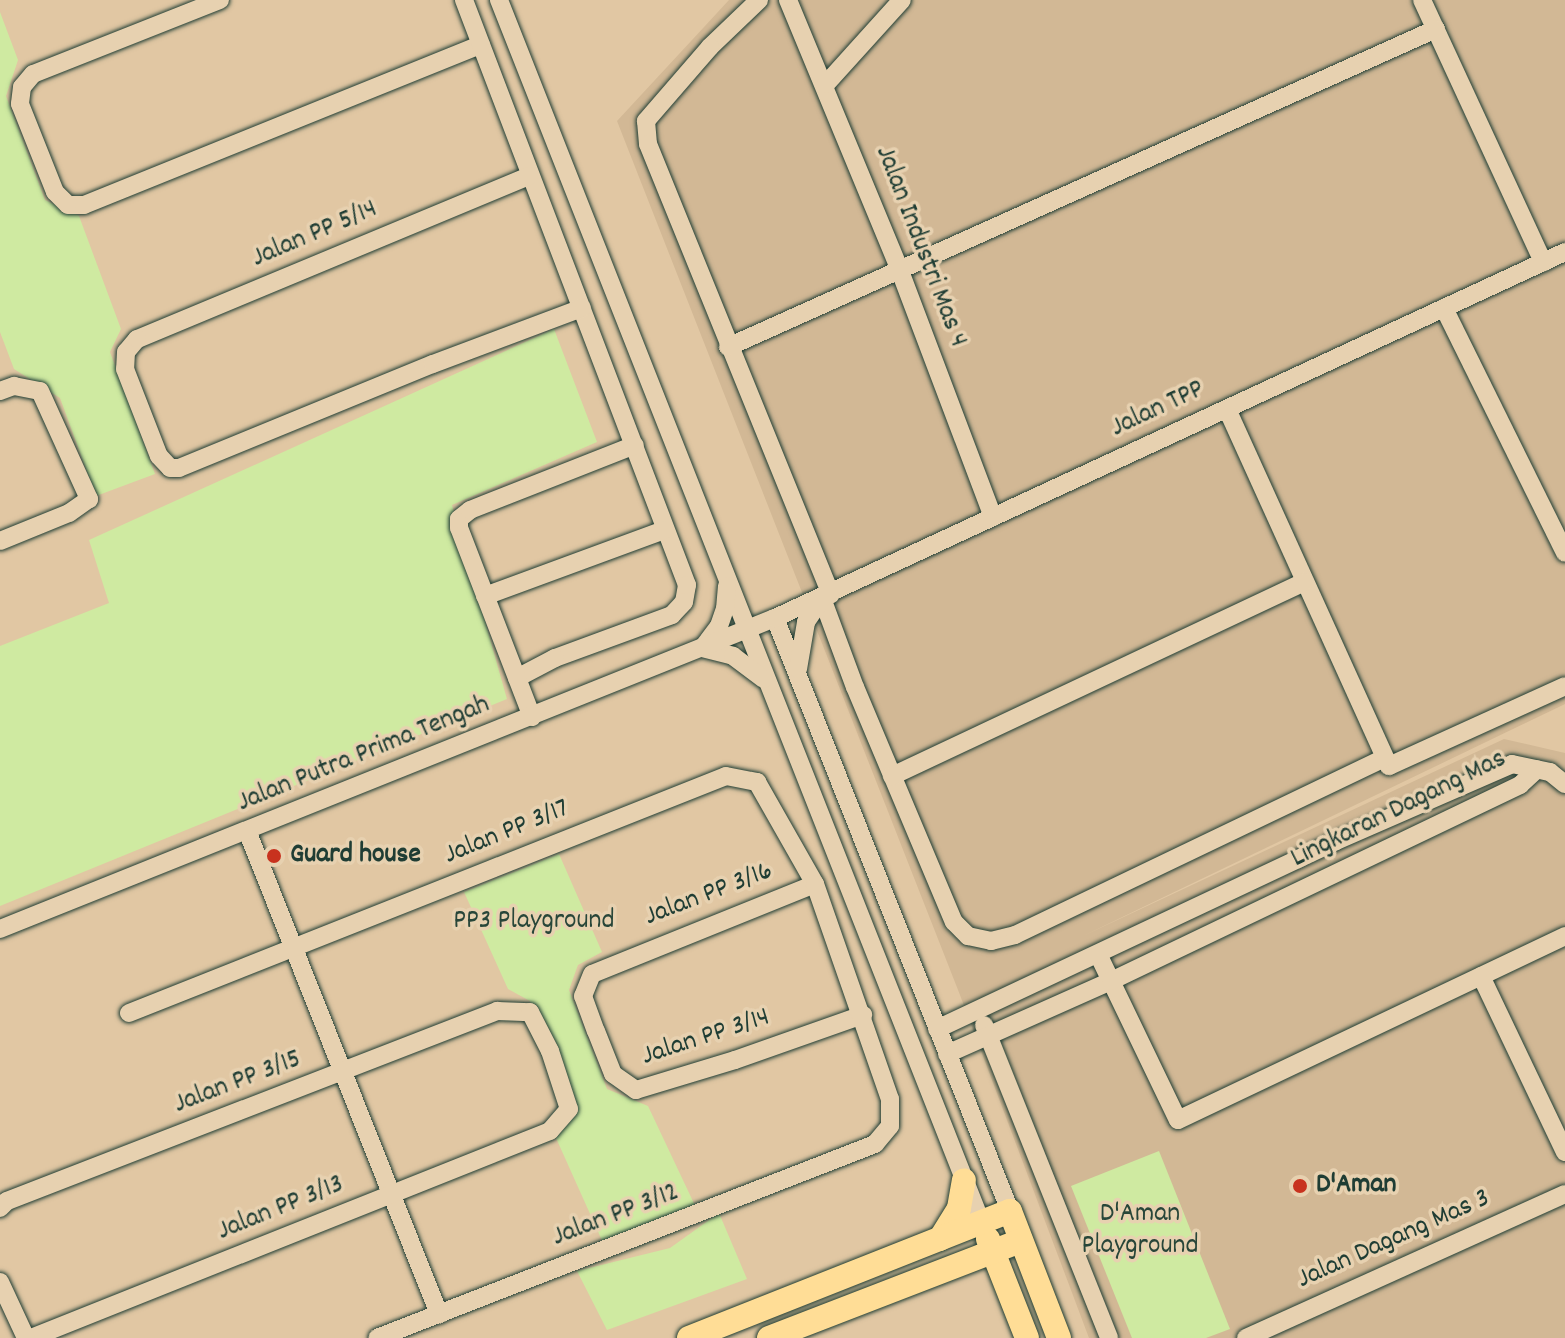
<!DOCTYPE html>
<html>
<head>
<meta charset="utf-8">
<style>
	body { margin:0 }
	#map { position:relative; width:1565px; height:1338px; overflow:hidden; background:#e1c7a3; font-family:Dekko,sans-serif }
	div>[style] { position:absolute }
	.built>* { inset:0; background:#d2b895 }
	.green>* { inset:0; background:#cfeaa1 }
	.roads { filter:drop-shadow(0 0 2px #1f3d34) drop-shadow(0 0 2px #1f3d34) }
	.minor>* { height:18px; margin:-9px; padding:0 9px; transform-origin:9px; border-radius:9px; background:#e7d1b0 }
	.major>* { height:24px; margin:-12px; padding:0 12px; transform-origin:12px; border-radius:12px; background:#ffdd96 }
	.dots>* { width:22px; height:22px; translate:-50% -50%; box-sizing:border-box; border:4px solid #e7d1b0; border-radius:50% }
	span { translate:-50% -50%; white-space:nowrap; text-align:center; line-height:1.15; -webkit-text-stroke:7px #e7d1b0; paint-order:stroke }
	.street-label { font-size:28px; color:#1f3d34 }
	.poi-label { font-size:28px; color:#1f3d34; font-weight:700 }
	.left { translate:0 -50%; text-align:left }
	.park-label { font-size:28px; color:#284639 }
</style>
</head>
<body>
<div id="map">
	<div class="built">
		<i style="clip-path:polygon(729px 0,1565px 0,1565px 704px,1083px 936px,1504px 739px,1565px 753px,1565px 1338px,1089px 1338px,960px 995px,617px 121px)"></i>
	</div>
	<div class="green">
		<i style="clip-path:polygon(0 12px,18px 60px,6px 96px,45px 200px,79px 216px,121px 329px,110px 352px,155px 474px,96px 496px,60px 398px,14px 369px,0 332px)"></i>
		<i style="clip-path:polygon(554px 329px,597px 442px,452px 505px,507px 699px,0 906px,0 646px,109px 603px,89px 540px)"></i>
		<i style="clip-path:polygon(559px 854px,602px 952px,578px 965px,569px 990px,607px 1089px,648px 1106px,699px 1214px,604px 1245px,556px 1138px,573px 1110px,530px 1001px,508px 989px,464px 892px)"></i>
		<i style="clip-path:polygon(1159px 1151px,1230px 1329px,1206px 1338px,1132px 1338px,1071px 1186px)"></i>
		<i style="clip-path:polygon(719px 1213px,747px 1279px,607px 1330px,577px 1271px,670px 1248px)"></i>
	</div>
	<div class="roads">
		<div class="minor">
			<i style="left:220px;top:0;width:201px;rotate:158.4deg"></i>
			<i style="left:33px;top:74px;width:17px;rotate:130deg"></i>
			<i style="left:22px;top:87px;width:17px;rotate:97deg"></i>
			<i style="left:20px;top:104px;width:95px;rotate:68.3deg"></i>
			<i style="left:55px;top:192px;width:18px;rotate:45deg"></i>
			<i style="left:68px;top:205px;width:16px"></i>
			<i style="left:84px;top:205px;width:428px;rotate:-22deg"></i>
			<i style="left:464px;top:0;width:626px;rotate:69.13deg"></i>
			<i style="left:687px;top:585px;width:17px;rotate:100deg"></i>
			<i style="left:684px;top:602px;width:18px;rotate:133deg"></i>
			<i style="left:672px;top:615px;width:125px;rotate:159.8deg"></i>
			<i style="left:555px;top:658px;width:43px;rotate:152.2deg"></i>
			<i style="left:499px;top:0;width:1314px;rotate:68.47deg"></i>
			<i style="left:759px;top:0;width:68px;rotate:136.2deg"></i>
			<i style="left:710px;top:47px;width:98px;rotate:130.9deg"></i>
			<i style="left:646px;top:121px;width:23px;rotate:85deg"></i>
			<i style="left:648px;top:144px;width:486px;rotate:67.9deg"></i>
			<i style="left:788px;top:0;width:293px;rotate:67.5deg"></i>
			<i style="left:900px;top:271px;width:263px;rotate:69.3deg"></i>
			<i style="left:1422px;top:0;width:289px;rotate:65.2deg"></i>
			<i style="left:826px;top:84px;width:113px;rotate:-47.9deg"></i>
			<i style="left:529px;top:176px;width:425px;rotate:157.4deg"></i>
			<i style="left:137px;top:339px;width:17px;rotate:130deg"></i>
			<i style="left:126px;top:352px;width:17px;rotate:93deg"></i>
			<i style="left:125px;top:369px;width:93px;rotate:68.7deg"></i>
			<i style="left:159px;top:456px;width:16px;rotate:47deg"></i>
			<i style="left:170px;top:468px;width:9px"></i>
			<i style="left:179px;top:468px;width:274px;rotate:-22.3deg"></i>
			<i style="left:433px;top:364px;width:159px;rotate:-20.6deg"></i>
			<i style="left:1444px;top:308px;width:273px;rotate:63.7deg"></i>
			<i style="left:728px;top:347px;width:776px;rotate:-24.19deg"></i>
			<i style="left:0;top:391px;width:15px;rotate:-20deg"></i>
			<i style="left:14px;top:386px;width:26px;rotate:11deg"></i>
			<i style="left:40px;top:391px;width:119px;rotate:65.6deg"></i>
			<i style="left:89px;top:499px;width:24px;rotate:145deg"></i>
			<i style="left:69px;top:513px;width:74px;rotate:157.9deg"></i>
			<i style="left:1227px;top:409px;width:392px;rotate:65.6deg"></i>
			<i style="left:1389px;top:766px;width:193px;rotate:-24.4deg"></i>
			<i style="left:485px;top:596px;width:191px;rotate:-20.2deg"></i>
			<i style="left:822px;top:598px;width:95px;rotate:69.7deg"></i>
			<i style="left:855px;top:687px;width:255px;rotate:67.2deg"></i>
			<i style="left:954px;top:922px;width:20px;rotate:45deg"></i>
			<i style="left:968px;top:936px;width:24px;rotate:12deg"></i>
			<i style="left:991px;top:941px;width:25px;rotate:-14deg"></i>
			<i style="left:1015px;top:935px;width:410px;rotate:-25.6deg"></i>
			<i style="left:775px;top:618px;width:638px;rotate:68.38deg"></i>
			<i style="left:704px;top:646px;width:25px;rotate:-53deg"></i>
			<i style="left:719px;top:626px;width:18px;rotate:-71deg"></i>
			<i style="left:725px;top:609px;width:23px;rotate:-85deg"></i>
			<i style="left:702px;top:648px;width:32px;rotate:14deg"></i>
			<i style="left:733px;top:656px;width:38px;rotate:37deg"></i>
			<i style="left:798px;top:669px;width:48px;rotate:-80.3deg"></i>
			<i style="left:806px;top:622px;width:29px;rotate:-56deg"></i>
			<i style="left:532px;top:717px;width:203px;rotate:-111.1deg"></i>
			<i style="left:459px;top:528px;width:9px;rotate:-90deg"></i>
			<i style="left:459px;top:519px;width:14px;rotate:-39deg"></i>
			<i style="left:470px;top:510px;width:177px;rotate:-21.5deg"></i>
			<i style="left:892px;top:776px;width:456px;rotate:-25.2deg"></i>
			<i style="left:248px;top:833px;width:518px;rotate:68.34deg"></i>
			<i style="left:815px;top:884px;width:240px;rotate:158deg"></i>
			<i style="left:592px;top:974px;width:24px;rotate:112deg"></i>
			<i style="left:583px;top:996px;width:37px;rotate:70deg"></i>
			<i style="left:596px;top:1031px;width:46px;rotate:68.4deg"></i>
			<i style="left:613px;top:1074px;width:28px;rotate:35deg"></i>
			<i style="left:636px;top:1090px;width:103px;rotate:-16.9deg"></i>
			<i style="left:735px;top:1060px;width:136px;rotate:-19.4deg"></i>
			<i style="left:0;top:929px;width:835px;rotate:-21.87deg"></i>
			<i style="left:775px;top:618px;width:871px;rotate:-24.86deg"></i>
			<i style="left:1098px;top:954px;width:184px;rotate:64.3deg"></i>
			<i style="left:1178px;top:1120px;width:429px;rotate:-25.4deg"></i>
			<i style="left:1481px;top:976px;width:195px;rotate:64.5deg"></i>
			<i style="left:129px;top:1013px;width:642px;rotate:-21.65deg"></i>
			<i style="left:726px;top:776px;width:32px;rotate:11deg"></i>
			<i style="left:757px;top:782px;width:117px;rotate:60.4deg"></i>
			<i style="left:815px;top:884px;width:228px;rotate:70.8deg"></i>
			<i style="left:890px;top:1099px;width:27px;rotate:90deg"></i>
			<i style="left:890px;top:1126px;width:23px;rotate:130deg"></i>
			<i style="left:875px;top:1144px;width:534px;rotate:158.72deg"></i>
			<i style="left:984px;top:1025px;width:337px;rotate:68.2deg"></i>
			<i style="left:937px;top:1029px;width:441px;rotate:-25.2deg"></i>
			<i style="left:1336px;top:841px;width:192px;rotate:-23.6deg"></i>
			<i style="left:1512px;top:764px;width:39px;rotate:12deg"></i>
			<i style="left:1550px;top:772px;width:19px;rotate:39deg"></i>
			<i style="left:947px;top:1054px;width:180px;rotate:-24deg"></i>
			<i style="left:1111px;top:981px;width:454px;rotate:-25.6deg"></i>
			<i style="left:1520px;top:785px;width:23px;rotate:-43deg"></i>
			<i style="left:0;top:1208px;width:10px;rotate:-45deg"></i>
			<i style="left:7px;top:1201px;width:526px;rotate:-21.19deg"></i>
			<i style="left:497px;top:1011px;width:33px;rotate:2deg"></i>
			<i style="left:530px;top:1012px;width:44px;rotate:62.9deg"></i>
			<i style="left:550px;top:1051px;width:61px;rotate:71.9deg"></i>
			<i style="left:569px;top:1109px;width:29px;rotate:131deg"></i>
			<i style="left:550px;top:1131px;width:559px;rotate:158.26deg"></i>
			<i style="left:0;top:1282px;width:62px;rotate:65.1deg"></i>
			<i style="left:1246px;top:1338px;width:350px;rotate:-24.3deg"></i>
		</div>
		<div class="major">
			<i style="left:940px;top:1239px;width:36px;rotate:-58deg"></i>
			<i style="left:959px;top:1208px;width:28px;rotate:-80deg"></i>
			<i style="left:988px;top:1239px;width:106px;rotate:68.5deg"></i>
			<i style="left:689px;top:1338px;width:345px;rotate:-21.6deg"></i>
			<i style="left:1010px;top:1211px;width:136px;rotate:68.9deg"></i>
			<i style="left:769px;top:1338px;width:270px;rotate:-21.1deg"></i>
		</div>
	</div>
	<div class="dots">
		<i style="left:274px;top:856px;background:#c8321e"></i>
		<i style="left:1300px;top:1186px;background:#c8321e"></i>
	</div>
	<div class="street-label">
		<span style="left:315px;top:235px;rotate:-23deg">Jalan PP 5/14</span>
		<span style="left:920px;top:247px;rotate:69deg">Jalan Industri Mas 4</span>
		<span style="left:1158px;top:410px;rotate:-25deg">Jalan TPP</span>
		<span style="left:364px;top:755px;rotate:-22deg">Jalan Putra Prima Tengah</span>
		<span style="left:1399px;top:810px;rotate:-26deg">Lingkaran Dagang Mas</span>
		<span style="left:507px;top:833px;rotate:-22deg">Jalan PP 3/17</span>
		<span style="left:709px;top:895px;rotate:-21deg">Jalan PP 3/16</span>
		<span style="left:706px;top:1038px;rotate:-18deg">Jalan PP 3/14</span>
		<span style="left:238px;top:1083px;rotate:-21deg">Jalan PP 3/15</span>
		<span style="left:281px;top:1209px;rotate:-22deg">Jalan PP 3/13</span>
		<span style="left:616px;top:1216px;rotate:-21deg">Jalan PP 3/12</span>
		<span style="left:1394px;top:1240px;rotate:-24deg">Jalan Dagang Mas 3</span>
	</div>
	<div class="poi-label">
		<span class="left" style="left:290px;top:856px">Guard house</span>
		<span class="left" style="left:1316px;top:1186px">D'Aman</span>
	</div>
	<div class="park-label">
		<span style="left:534px;top:922px">PP3 Playground</span>
		<span style="left:1140px;top:1231px">D'Aman<br>Playground</span>
	</div>
</div>
</body>
</html>
